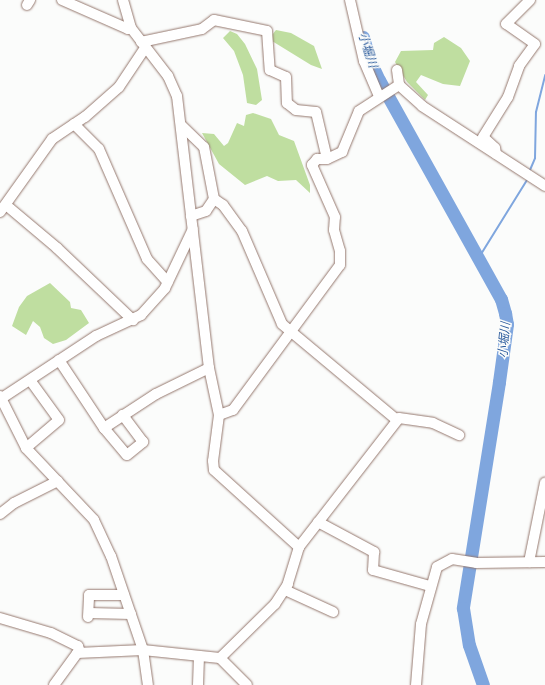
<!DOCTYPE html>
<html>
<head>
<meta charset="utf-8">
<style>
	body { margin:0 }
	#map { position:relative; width:545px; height:685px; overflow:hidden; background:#fbfcfb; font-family:"PT Serif","Noto Sans JP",serif }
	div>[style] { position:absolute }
	.green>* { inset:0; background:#bfdea0 }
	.stream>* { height:2px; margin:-1px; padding:0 1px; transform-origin:1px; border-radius:1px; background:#7fa6de }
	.river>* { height:13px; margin:-6.5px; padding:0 6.5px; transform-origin:6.5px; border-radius:6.5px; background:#7fa6de }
	.roads { filter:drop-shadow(0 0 1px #95786e) drop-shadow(0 0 1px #95786e) }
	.minor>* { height:10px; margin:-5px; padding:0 5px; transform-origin:5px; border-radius:5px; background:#fff }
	span { translate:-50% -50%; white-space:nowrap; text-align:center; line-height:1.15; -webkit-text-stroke:3px #fbfcfb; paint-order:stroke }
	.water-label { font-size:12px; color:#26579a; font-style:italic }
</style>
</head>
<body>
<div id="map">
	<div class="green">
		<i style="clip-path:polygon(276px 30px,291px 33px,314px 46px,322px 69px,311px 65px,272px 41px,272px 35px)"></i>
		<i style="clip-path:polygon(230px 31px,237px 34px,245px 44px,257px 69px,262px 100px,256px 105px,247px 103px,243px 75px,234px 51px,223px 38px)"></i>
		<i style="clip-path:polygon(444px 37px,461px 48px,470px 61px,460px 86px,443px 84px,421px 75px,416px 82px,428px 95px,425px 100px,407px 82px,395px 62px,401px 51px,433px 50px,434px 43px)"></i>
		<i style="clip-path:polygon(253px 113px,271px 119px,279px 135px,294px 141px,310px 185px,310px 193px,296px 180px,278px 181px,267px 176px,245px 185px,219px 164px,202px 133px,214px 134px,224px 146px,228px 143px,237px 123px,244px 126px,246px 115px)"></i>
		<i style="clip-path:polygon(50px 283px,70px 302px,71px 308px,81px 310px,89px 323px,66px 340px,53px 344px,44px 338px,40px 327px,33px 321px,26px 335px,12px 326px,19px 307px,27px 296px)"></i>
	</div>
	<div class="stream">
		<i style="left:530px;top:170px;width:13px;rotate:-67deg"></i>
		<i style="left:535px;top:158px;width:46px;rotate:-88.8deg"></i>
		<i style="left:536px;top:112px;width:38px;rotate:-76deg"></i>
		<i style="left:478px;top:259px;width:93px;rotate:-58.2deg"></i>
	</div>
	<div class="river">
		<i style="left:363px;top:37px;width:25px;rotate:74deg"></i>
		<i style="left:370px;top:61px;width:21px;rotate:65deg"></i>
		<i style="left:379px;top:80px;width:251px;rotate:60.9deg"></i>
		<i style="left:501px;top:299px;width:15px;rotate:74deg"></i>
		<i style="left:505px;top:313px;width:11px;rotate:80deg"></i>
		<i style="left:507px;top:324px;width:59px;rotate:97.9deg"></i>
		<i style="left:499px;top:382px;width:229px;rotate:99.1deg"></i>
		<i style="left:463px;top:608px;width:37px;rotate:81deg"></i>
		<i style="left:469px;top:645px;width:42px;rotate:70.7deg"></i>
	</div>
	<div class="roads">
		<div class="minor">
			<i style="left:62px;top:0;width:72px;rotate:23.7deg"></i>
			<i style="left:128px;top:29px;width:3px;rotate:-18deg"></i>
			<i style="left:123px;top:0;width:29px;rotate:74deg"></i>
			<i style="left:131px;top:28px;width:61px;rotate:52.4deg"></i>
			<i style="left:168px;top:76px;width:22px;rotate:66deg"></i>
			<i style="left:177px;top:96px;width:274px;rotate:83.3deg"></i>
			<i style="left:209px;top:368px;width:48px;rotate:78deg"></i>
			<i style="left:219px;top:415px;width:46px;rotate:97.4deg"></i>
			<i style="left:213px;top:461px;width:9px;rotate:84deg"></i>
			<i style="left:214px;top:470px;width:115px;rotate:42.2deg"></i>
			<i style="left:299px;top:547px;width:39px;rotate:107deg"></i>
			<i style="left:288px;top:584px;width:24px;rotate:123deg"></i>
			<i style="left:275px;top:604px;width:77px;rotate:135.5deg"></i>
			<i style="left:350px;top:0;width:63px;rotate:77.1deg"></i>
			<i style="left:364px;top:61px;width:39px;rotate:67deg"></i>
			<i style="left:27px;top:5px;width:6px;rotate:-59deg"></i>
			<i style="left:141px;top:42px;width:62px;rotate:-12deg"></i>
			<i style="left:202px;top:29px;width:15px;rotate:-37deg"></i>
			<i style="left:214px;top:20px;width:54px;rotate:11.7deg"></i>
			<i style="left:267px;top:31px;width:39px;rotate:86deg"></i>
			<i style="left:270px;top:70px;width:17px;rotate:24deg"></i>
			<i style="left:286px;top:77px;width:26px;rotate:88deg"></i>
			<i style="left:287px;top:103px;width:11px;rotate:38deg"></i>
			<i style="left:296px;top:110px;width:20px;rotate:6deg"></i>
			<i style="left:316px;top:112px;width:48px;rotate:76.8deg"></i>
			<i style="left:397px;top:70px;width:15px;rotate:82deg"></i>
			<i style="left:399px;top:85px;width:31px;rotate:42deg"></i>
			<i style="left:422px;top:106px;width:147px;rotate:33deg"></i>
			<i style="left:74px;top:124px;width:35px;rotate:45deg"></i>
			<i style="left:99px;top:149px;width:120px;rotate:66.4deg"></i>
			<i style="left:147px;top:259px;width:31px;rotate:48deg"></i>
			<i style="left:181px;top:125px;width:32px;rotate:44deg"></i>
			<i style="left:204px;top:147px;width:53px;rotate:79.1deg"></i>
			<i style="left:214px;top:199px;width:14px;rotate:124deg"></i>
			<i style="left:206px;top:211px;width:16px;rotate:162deg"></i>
			<i style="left:496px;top:154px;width:6px;rotate:-99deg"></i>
			<i style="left:495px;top:148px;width:16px;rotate:-137deg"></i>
			<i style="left:483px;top:137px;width:47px;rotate:-58deg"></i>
			<i style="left:508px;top:97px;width:33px;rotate:-70deg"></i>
			<i style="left:519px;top:66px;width:27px;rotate:-54deg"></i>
			<i style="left:535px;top:44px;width:35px;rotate:-145deg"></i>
			<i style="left:506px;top:24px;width:34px;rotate:-45deg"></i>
			<i style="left:214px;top:199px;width:11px;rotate:34deg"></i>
			<i style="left:223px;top:205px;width:32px;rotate:54deg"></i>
			<i style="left:242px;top:231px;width:101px;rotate:66.7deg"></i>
			<i style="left:282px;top:324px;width:150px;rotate:39.9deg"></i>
			<i style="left:6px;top:205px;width:67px;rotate:40.1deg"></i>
			<i style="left:57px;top:248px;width:105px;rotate:43.5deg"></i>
			<i style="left:0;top:212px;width:90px;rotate:-54.5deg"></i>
			<i style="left:52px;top:139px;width:40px;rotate:-34deg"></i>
			<i style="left:85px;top:117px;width:45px;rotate:-41.4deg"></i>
			<i style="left:119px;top:87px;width:47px;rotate:-56.3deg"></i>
			<i style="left:59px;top:360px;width:82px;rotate:56.5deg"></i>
			<i style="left:104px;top:428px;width:62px;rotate:-33.2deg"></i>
			<i style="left:156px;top:394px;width:59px;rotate:-26.1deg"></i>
			<i style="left:0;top:396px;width:58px;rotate:63.4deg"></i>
			<i style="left:26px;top:448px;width:99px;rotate:46.6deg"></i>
			<i style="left:94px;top:520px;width:40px;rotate:65deg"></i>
			<i style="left:111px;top:556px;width:99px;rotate:71.2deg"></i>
			<i style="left:143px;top:650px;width:35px;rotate:82deg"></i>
			<i style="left:2px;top:398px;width:113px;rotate:-33.4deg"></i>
			<i style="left:96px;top:336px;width:50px;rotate:-25deg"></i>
			<i style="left:141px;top:315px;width:36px;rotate:-48deg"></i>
			<i style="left:165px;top:288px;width:65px;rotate:-64.6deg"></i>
			<i style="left:219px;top:415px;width:15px;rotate:-20deg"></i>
			<i style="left:233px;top:410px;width:180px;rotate:-53.6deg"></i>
			<i style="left:340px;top:265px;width:14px;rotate:-90deg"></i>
			<i style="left:340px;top:251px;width:22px;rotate:-106deg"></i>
			<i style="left:334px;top:230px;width:13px;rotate:-86deg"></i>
			<i style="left:335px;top:217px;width:57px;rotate:-113.9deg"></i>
			<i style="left:312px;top:165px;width:8px;rotate:-50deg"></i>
			<i style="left:317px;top:159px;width:10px"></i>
			<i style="left:327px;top:159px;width:17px;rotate:-25deg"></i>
			<i style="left:342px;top:152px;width:44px;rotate:-67.5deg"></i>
			<i style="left:359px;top:111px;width:48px;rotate:-33deg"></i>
			<i style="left:104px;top:428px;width:35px;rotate:50deg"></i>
			<i style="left:127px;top:455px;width:21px;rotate:-39deg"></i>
			<i style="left:143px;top:442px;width:34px;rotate:-127deg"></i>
			<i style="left:26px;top:448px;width:43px;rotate:-40.3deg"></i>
			<i style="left:59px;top:420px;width:49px;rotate:-125.9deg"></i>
			<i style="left:0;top:514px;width:18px;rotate:-38deg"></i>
			<i style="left:14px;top:503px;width:49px;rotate:-26.6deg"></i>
			<i style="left:318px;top:522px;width:64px;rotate:28.2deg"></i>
			<i style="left:374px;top:552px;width:18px;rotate:93deg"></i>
			<i style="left:373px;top:570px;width:59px;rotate:15.7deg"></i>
			<i style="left:299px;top:547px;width:163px;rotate:-52.2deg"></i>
			<i style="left:399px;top:418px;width:34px;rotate:8deg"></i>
			<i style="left:433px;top:423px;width:29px;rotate:25deg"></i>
			<i style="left:529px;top:562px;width:81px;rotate:-78.6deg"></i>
			<i style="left:285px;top:590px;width:53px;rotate:24.6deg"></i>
			<i style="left:89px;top:613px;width:42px;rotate:1.4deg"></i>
			<i style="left:88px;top:617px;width:22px;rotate:-87deg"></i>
			<i style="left:89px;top:595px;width:35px"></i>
			<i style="left:0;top:618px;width:53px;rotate:16.4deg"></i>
			<i style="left:51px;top:633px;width:30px;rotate:26deg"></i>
			<i style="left:78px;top:646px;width:6px;rotate:72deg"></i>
			<i style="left:54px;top:685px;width:39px;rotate:-54deg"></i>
			<i style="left:77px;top:653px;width:66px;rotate:-2.6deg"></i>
			<i style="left:143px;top:650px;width:77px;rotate:5.9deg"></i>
			<i style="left:220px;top:658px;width:38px;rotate:45deg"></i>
			<i style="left:198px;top:685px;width:29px;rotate:-88deg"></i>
			<i style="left:416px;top:685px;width:61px;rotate:-85.3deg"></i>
			<i style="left:421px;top:624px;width:59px;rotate:-74.3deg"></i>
			<i style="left:437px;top:567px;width:17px;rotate:-28deg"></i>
			<i style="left:452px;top:559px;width:24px;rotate:9deg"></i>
			<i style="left:476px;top:563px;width:69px;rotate:-0.8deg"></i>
		</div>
	</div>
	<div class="water-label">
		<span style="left:368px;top:50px;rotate:72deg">小堀川</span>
		<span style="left:504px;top:340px;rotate:-85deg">小堀川</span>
	</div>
</div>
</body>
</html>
